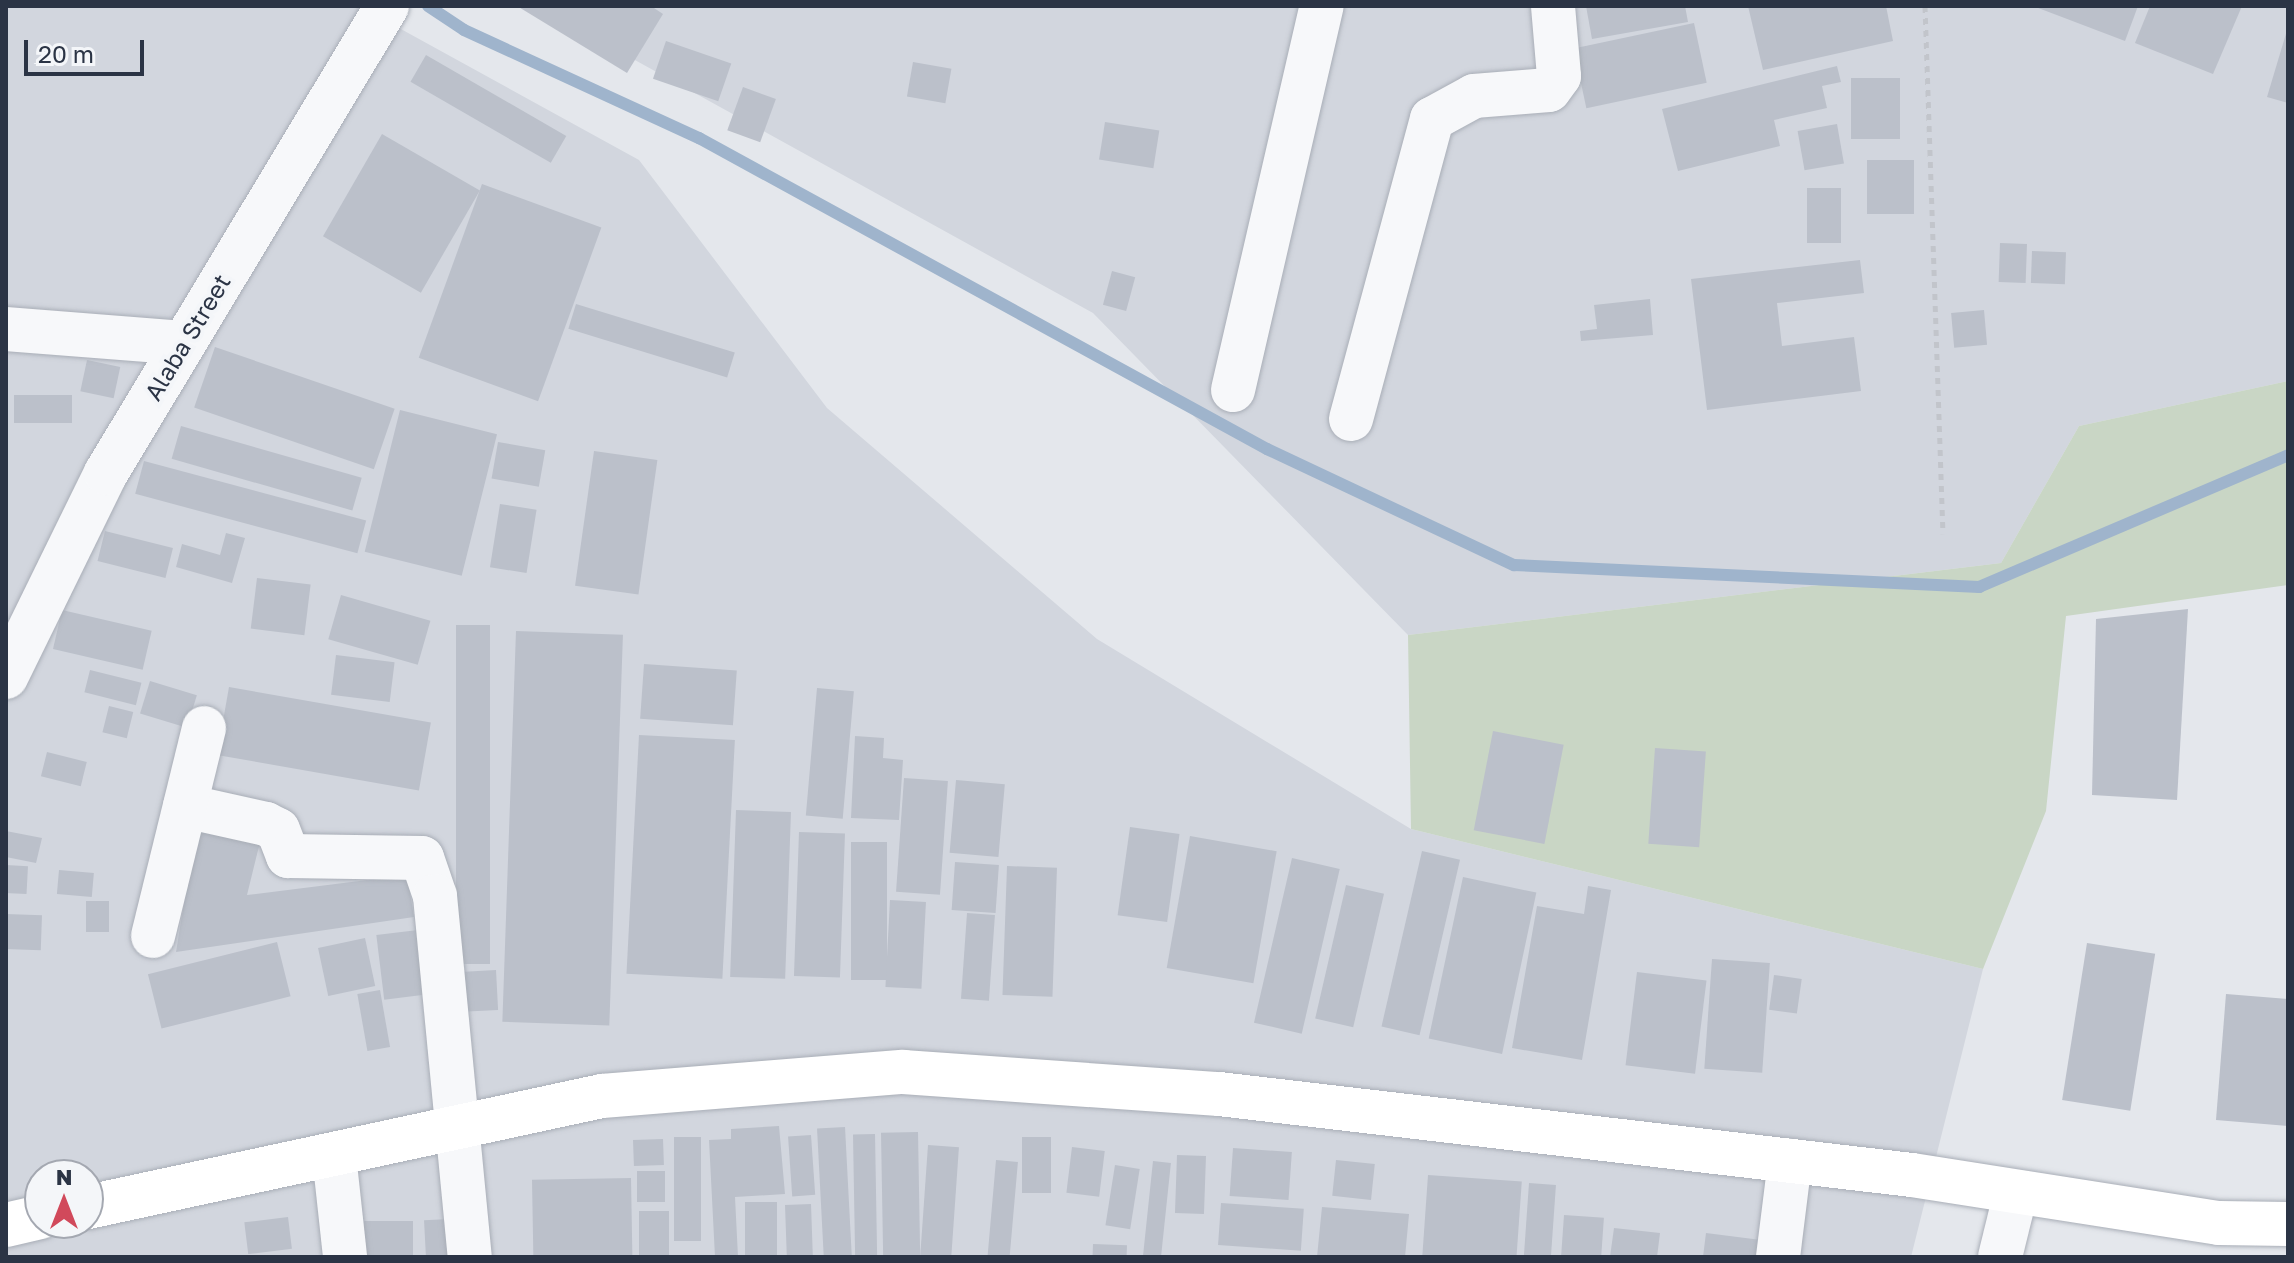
<!DOCTYPE html>
<html>
<head>
<meta charset="utf-8">
<style>
	body { margin:0 }
	#map { position:relative; width:2294px; height:1263px; overflow:hidden; background:#e4e7ec; font-family:"Golos Text",sans-serif }
	div>[style] { position:absolute }
	.built>* { inset:0; background:#d2d6de }
	.green>* { inset:0; background:#c9d6c5 }
	.stream>* { height:12px; margin:-6px; padding:0 6px; transform-origin:6px; border-radius:6px; background:#9fb4cc }
	.building>* { inset:0; background:#bbc0ca; transform-origin:0 0 }
	.path>* { height:5px; margin-top:-2.5px; transform-origin:0; background:repeating-linear-gradient(90deg,#c2c5cb 0 6px,transparent 0 12px) }
	.roads { filter:drop-shadow(0 0 2px #a9aeb7) drop-shadow(0 0 2px #a9aeb7) }
	.minor>* { height:44px; margin:-22px; padding:0 22px; transform-origin:22px; border-radius:22px; background:#f7f8fa }
	.major>* { height:44px; margin:-22px; padding:0 22px; transform-origin:22px; border-radius:22px; background:#fff }
	span { translate:-50% -50%; white-space:nowrap; text-align:center; line-height:1.15; -webkit-text-stroke:8px #f4f6f9; paint-order:stroke }
	.street-label { font-size:24px; color:#2b3445 }
	.frame { position:absolute; inset:0; border:8px solid #2b3445; pointer-events:none }
	.north { position:absolute; left:24px; top:1159px; width:80px; height:80px; box-sizing:border-box; background:#f4f6f9; border:2px solid #a4a8b1; border-radius:50%; rotate:0deg; font-size:22px; font-weight:700; line-height:32px; text-align:center; color:#2b3445 }
	.north::after { content:''; display:block; margin:auto; width:28px; height:36px; background:#d1495b; clip-path:polygon(50% 0,100% 100%,50% 72%,0 100%) }
	.scale { position:absolute; left:24px; top:40px; width:120px; height:36px; box-sizing:border-box; border:4px solid #2b3445; border-top:0; padding-left:10px; font-size:24px; line-height:28px; white-space:nowrap; color:#2b3445; -webkit-text-stroke:6px #f4f6f9; paint-order:stroke }
</style>
</head>
<body>
<div id="map">
	<div class="built">
		<i style="clip-path:polygon(evenodd,6px 6px,359px 6px,639px 160px,827px 408px,1097px 639px,1411px 829px,1983px 969px,1911px 1257px,6px 1257px,6px 6px,40px 1175px,88px 1175px,88px 1223px,40px 1223px,40px 1175px)"></i>
		<i style="clip-path:polygon(537px 6px,2288px 6px,2288px 381px,2079px 426px,2001px 563px,1408px 635px,1093px 313px)"></i>
	</div>
	<div class="green">
		<i style="clip-path:polygon(2288px 381px,2288px 585px,2066px 616px,2046px 811px,1983px 969px,1411px 829px,1408px 635px,2001px 563px,2079px 426px)"></i>
	</div>
	<div class="stream">
		<i style="left:428px;top:6px;width:43px;rotate:33.7deg"></i>
		<i style="left:464px;top:30px;width:259px;rotate:24.7deg"></i>
		<i style="left:699px;top:138px;width:648px;rotate:28.7deg"></i>
		<i style="left:1267px;top:449px;width:273px;rotate:25.2deg"></i>
		<i style="left:1514px;top:565px;width:466px;rotate:2.7deg"></i>
		<i style="left:1979px;top:587px;width:336px;rotate:-23.1deg"></i>
	</div>
	<div class="building">
		<i style="clip-path:polygon(517px 6px,651px 6px,663px 14px,627px 73px)"></i>
		<i style="clip-path:polygon(1586px 6px,1685px 6px,1688px 22px,1592px 39px)"></i>
		<i style="clip-path:polygon(1748px 6px,1886px 6px,1893px 41px,1763px 70px)"></i>
		<i style="clip-path:polygon(2033px 6px,2138px 6px,2125px 41px)"></i>
		<i style="clip-path:polygon(2150px 6px,2242px 6px,2213px 74px,2135px 43px)"></i>
		<i style="left:1694px;top:23px;width:61px;height:123px;rotate:78deg"></i>
		<i style="clip-path:polygon(2288px 27px,2288px 103px,2267px 97px)"></i>
		<i style="left:666px;top:41px;width:69px;height:40px;rotate:19deg"></i>
		<i style="left:426px;top:55px;width:162px;height:31px;rotate:30deg"></i>
		<i style="left:913px;top:62px;width:39px;height:35px;rotate:10deg"></i>
		<i style="clip-path:polygon(1837px 66px,1841px 82px,1822px 86px,1827px 108px,1774px 120px,1780px 146px,1678px 171px,1662px 109px)"></i>
		<i style="left:1851px;top:78px;width:49px;height:61px"></i>
		<i style="left:743px;top:87px;width:35px;height:46px;rotate:20deg"></i>
		<i style="left:1105px;top:122px;width:55px;height:38px;rotate:9deg"></i>
		<i style="left:1837px;top:124px;width:40px;height:40px;rotate:80deg"></i>
		<i style="left:382px;top:134px;width:113px;height:118px;rotate:30deg"></i>
		<i style="left:1867px;top:160px;width:47px;height:54px"></i>
		<i style="left:482px;top:184px;width:127px;height:185px;rotate:20deg"></i>
		<i style="left:1807px;top:188px;width:34px;height:55px"></i>
		<i style="left:2000px;top:243px;width:27px;height:39px;rotate:2deg"></i>
		<i style="left:2032px;top:251px;width:34px;height:32px;rotate:2deg"></i>
		<i style="clip-path:polygon(1860px 260px,1864px 293px,1777px 303px,1782px 346px,1854px 337px,1861px 391px,1707px 410px,1691px 279px)"></i>
		<i style="left:1112px;top:271px;width:24px;height:35px;rotate:15deg"></i>
		<i style="clip-path:polygon(1650px 299px,1653px 335px,1581px 341px,1580px 331px,1597px 329px,1594px 305px)"></i>
		<i style="left:576px;top:304px;width:166px;height:26px;rotate:17deg"></i>
		<i style="left:1984px;top:310px;width:35px;height:33px;rotate:85deg"></i>
		<i style="left:215px;top:347px;width:190px;height:64px;rotate:19deg"></i>
		<i style="left:87px;top:360px;width:34px;height:32px;rotate:12deg"></i>
		<i style="left:14px;top:395px;width:58px;height:28px"></i>
		<i style="left:400px;top:410px;width:100px;height:146px;rotate:14deg"></i>
		<i style="left:181px;top:426px;width:188px;height:34px;rotate:16deg"></i>
		<i style="left:498px;top:442px;width:48px;height:37px;rotate:10deg"></i>
		<i style="left:594px;top:451px;width:64px;height:136px;rotate:8deg"></i>
		<i style="left:144px;top:461px;width:230px;height:34px;rotate:15deg"></i>
		<i style="left:500px;top:504px;width:37px;height:64px;rotate:9deg"></i>
		<i style="left:105px;top:531px;width:70px;height:31px;rotate:14deg"></i>
		<i style="clip-path:polygon(226px 533px,245px 538px,232px 583px,176px 567px,182px 544px,220px 555px)"></i>
		<i style="left:257px;top:578px;width:54px;height:51px;rotate:7deg"></i>
		<i style="left:341px;top:595px;width:93px;height:46px;rotate:16deg"></i>
		<i style="clip-path:polygon(2188px 609px,2177px 800px,2092px 795px,2096px 619px)"></i>
		<i style="left:62px;top:610px;width:92px;height:40px;rotate:13deg"></i>
		<i style="left:456px;top:625px;width:34px;height:339px"></i>
		<i style="left:516px;top:631px;width:107px;height:391px;rotate:2deg"></i>
		<i style="left:336px;top:655px;width:59px;height:40px;rotate:7deg"></i>
		<i style="left:644px;top:664px;width:93px;height:55px;rotate:4deg"></i>
		<i style="left:90px;top:670px;width:53px;height:23px;rotate:14deg"></i>
		<i style="left:150px;top:681px;width:49px;height:34px;rotate:17deg"></i>
		<i style="left:229px;top:687px;width:205px;height:69px;rotate:10deg"></i>
		<i style="left:817px;top:688px;width:37px;height:128px;rotate:5deg"></i>
		<i style="left:109px;top:706px;width:25px;height:27px;rotate:14deg"></i>
		<i style="left:1493px;top:731px;width:72px;height:101px;rotate:11deg"></i>
		<i style="left:639px;top:735px;width:96px;height:239px;rotate:3deg"></i>
		<i style="clip-path:polygon(855px 736px,884px 738px,883px 758px,903px 760px,899px 820px,851px 818px)"></i>
		<i style="left:1655px;top:748px;width:51px;height:96px;rotate:4deg"></i>
		<i style="left:47px;top:752px;width:41px;height:25px;rotate:14deg"></i>
		<i style="left:904px;top:778px;width:44px;height:114px;rotate:4deg"></i>
		<i style="left:956px;top:780px;width:49px;height:73px;rotate:5deg"></i>
		<i style="left:736px;top:810px;width:55px;height:167px;rotate:2deg"></i>
		<i style="left:1130px;top:827px;width:50px;height:89px;rotate:8deg"></i>
		<i style="clip-path:polygon(196px 828px,260px 842px,247px 895px,407px 875px,414px 917px,176px 952px)"></i>
		<i style="clip-path:polygon(6px 831px,42px 838px,36px 863px,6px 857px)"></i>
		<i style="left:799px;top:832px;width:46px;height:144px;rotate:2deg"></i>
		<i style="left:1190px;top:836px;width:88px;height:134px;rotate:10deg"></i>
		<i style="left:851px;top:842px;width:36px;height:138px"></i>
		<i style="left:1422px;top:851px;width:39px;height:180px;rotate:13deg"></i>
		<i style="left:1292px;top:858px;width:49px;height:169px;rotate:13deg"></i>
		<i style="left:955px;top:862px;width:44px;height:48px;rotate:4deg"></i>
		<i style="left:6px;top:865px;width:22px;height:28px;rotate:3deg"></i>
		<i style="left:1007px;top:866px;width:50px;height:129px;rotate:2deg"></i>
		<i style="left:59px;top:870px;width:35px;height:24px;rotate:5deg"></i>
		<i style="left:1463px;top:877px;width:75px;height:165px;rotate:12deg"></i>
		<i style="left:1346px;top:885px;width:39px;height:137px;rotate:13deg"></i>
		<i style="clip-path:polygon(1588px 886px,1611px 890px,1582px 1060px,1512px 1048px,1537px 906px,1584px 914px)"></i>
		<i style="left:890px;top:900px;width:36px;height:87px;rotate:3deg"></i>
		<i style="left:86px;top:901px;width:23px;height:31px"></i>
		<i style="left:967px;top:913px;width:28px;height:86px;rotate:4deg"></i>
		<i style="left:6px;top:914px;width:36px;height:35px;rotate:2deg"></i>
		<i style="left:418px;top:930px;width:65px;height:42px;rotate:83deg"></i>
		<i style="left:365px;top:938px;width:49px;height:48px;rotate:78deg"></i>
		<i style="left:277px;top:942px;width:56px;height:133px;rotate:76deg"></i>
		<i style="left:2087px;top:943px;width:69px;height:159px;rotate:9deg"></i>
		<i style="left:1712px;top:959px;width:58px;height:110px;rotate:4deg"></i>
		<i style="left:496px;top:970px;width:40px;height:36px;rotate:87deg"></i>
		<i style="left:1637px;top:972px;width:70px;height:94px;rotate:7deg"></i>
		<i style="left:1774px;top:975px;width:28px;height:35px;rotate:8deg"></i>
		<i style="left:380px;top:990px;width:58px;height:23px;rotate:80deg"></i>
		<i style="clip-path:polygon(2226px 994px,2288px 999px,2288px 1126px,2216px 1120px)"></i>
		<i style="clip-path:polygon(779px 1126px,785px 1194px,735px 1197px,738px 1257px,715px 1257px,709px 1140px,731px 1139px,731px 1129px)"></i>
		<i style="left:845px;top:1127px;width:130px;height:28px;rotate:87deg"></i>
		<i style="left:918px;top:1132px;width:125px;height:37px;rotate:89deg"></i>
		<i style="left:875px;top:1134px;width:123px;height:22px;rotate:89deg"></i>
		<i style="left:811px;top:1135px;width:60px;height:23px;rotate:86deg"></i>
		<i style="left:674px;top:1137px;width:27px;height:104px"></i>
		<i style="left:1022px;top:1137px;width:29px;height:56px"></i>
		<i style="left:663px;top:1139px;width:26px;height:30px;rotate:88deg"></i>
		<i style="left:928px;top:1145px;width:31px;height:112px;rotate:4deg"></i>
		<i style="left:1072px;top:1147px;width:33px;height:46px;rotate:7deg"></i>
		<i style="left:1233px;top:1148px;width:59px;height:48px;rotate:4deg"></i>
		<i style="left:1177px;top:1155px;width:29px;height:58px;rotate:2deg"></i>
		<i style="left:996px;top:1160px;width:22px;height:97px;rotate:5deg"></i>
		<i style="left:1336px;top:1160px;width:39px;height:36px;rotate:6deg"></i>
		<i style="left:1153px;top:1161px;width:18px;height:96px;rotate:6deg"></i>
		<i style="left:1115px;top:1165px;width:25px;height:61px;rotate:9deg"></i>
		<i style="left:637px;top:1171px;width:28px;height:31px"></i>
		<i style="left:1428px;top:1175px;width:94px;height:82px;rotate:4deg"></i>
		<i style="left:631px;top:1178px;width:79px;height:99px;rotate:89deg"></i>
		<i style="left:1529px;top:1183px;width:27px;height:74px;rotate:4deg"></i>
		<i style="left:745px;top:1202px;width:32px;height:55px"></i>
		<i style="left:1221px;top:1203px;width:83px;height:42px;rotate:4deg"></i>
		<i style="left:811px;top:1204px;width:53px;height:26px;rotate:88deg"></i>
		<i style="clip-path:polygon(1322px 1207px,1409px 1214px,1405px 1257px,1317px 1257px)"></i>
		<i style="left:639px;top:1211px;width:30px;height:46px"></i>
		<i style="left:1564px;top:1215px;width:40px;height:42px;rotate:4deg"></i>
		<i style="left:288px;top:1217px;width:32px;height:44px;rotate:83deg"></i>
		<i style="left:450px;top:1219px;width:38px;height:26px;rotate:87deg"></i>
		<i style="left:364px;top:1221px;width:49px;height:36px"></i>
		<i style="clip-path:polygon(1614px 1228px,1660px 1233px,1657px 1257px,1610px 1257px)"></i>
		<i style="clip-path:polygon(1706px 1233px,1761px 1240px,1759px 1257px,1703px 1257px)"></i>
		<i style="left:1093px;top:1244px;width:34px;height:13px;rotate:2deg"></i>
	</div>
	<div class="path">
		<i style="left:1925px;top:6px;width:528px;rotate:88.05deg"></i>
	</div>
	<div class="roads">
		<div class="minor">
			<i style="left:6px;top:329px;width:178px;rotate:4.5deg"></i>
			<i style="left:1233px;top:390px;width:394px;rotate:-77deg"></i>
			<i style="left:1351px;top:419px;width:311px;rotate:-74.9deg"></i>
			<i style="left:1432px;top:119px;width:48px;rotate:-28.7deg"></i>
			<i style="left:1474px;top:96px;width:75px;rotate:-4.6deg"></i>
			<i style="left:1549px;top:90px;width:17px;rotate:-54deg"></i>
			<i style="left:1559px;top:76px;width:70px;rotate:-94.9deg"></i>
			<i style="left:6px;top:677px;width:227px;rotate:-63.9deg"></i>
			<i style="left:106px;top:473px;width:545px;rotate:-58.96deg"></i>
			<i style="left:185px;top:806px;width:83px;rotate:12.5deg"></i>
			<i style="left:266px;top:824px;width:13px;rotate:27deg"></i>
			<i style="left:278px;top:830px;width:28px;rotate:69deg"></i>
			<i style="left:288px;top:856px;width:134px;rotate:0.9deg"></i>
			<i style="left:422px;top:858px;width:40px;rotate:71.1deg"></i>
			<i style="left:435px;top:896px;width:363px;rotate:84.5deg"></i>
			<i style="left:153px;top:936px;width:214px;rotate:-76.2deg"></i>
			<i style="left:334px;top:1155px;width:103px;rotate:83.8deg"></i>
			<i style="left:1778px;top:1257px;width:97px;rotate:-82.9deg"></i>
			<i style="left:2000px;top:1257px;width:63px;rotate:-76.2deg"></i>
		</div>
		<div class="major">
			<i style="left:88px;top:1207px;width:526px;rotate:-12.19deg"></i>
			<i style="left:602px;top:1096px;width:302px;rotate:-4.6deg"></i>
			<i style="left:903px;top:1072px;width:317px;rotate:4deg"></i>
			<i style="left:1219px;top:1094px;width:698px;rotate:6.67deg"></i>
			<i style="left:1912px;top:1175px;width:311px;rotate:8.9deg"></i>
			<i style="left:2219px;top:1223px;width:69px;rotate:0.8deg"></i>
			<i style="left:6px;top:1225px;width:35px;rotate:-13deg"></i>
		</div>
	</div>
	<div class="street-label">
		<span style="left:187px;top:337px;rotate:-59deg">Alaba Street</span>
	</div>
	<div class="frame"></div>
	<div class="north">N</div>
	<div class="scale">20 m</div>
</div>
</body>
</html>
